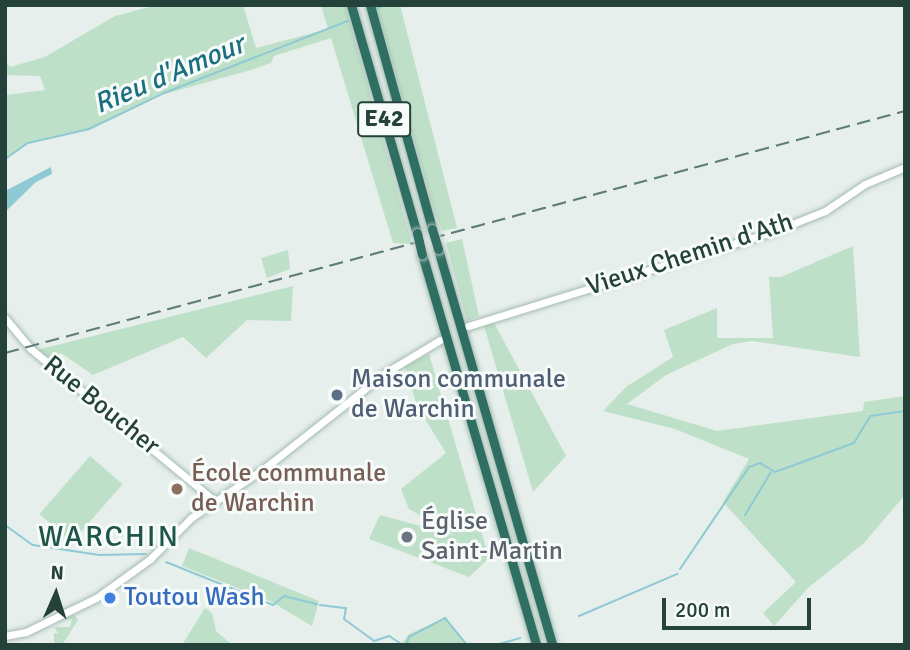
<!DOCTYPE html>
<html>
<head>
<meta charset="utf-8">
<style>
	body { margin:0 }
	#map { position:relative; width:910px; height:650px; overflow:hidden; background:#e6efeb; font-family:Signika,sans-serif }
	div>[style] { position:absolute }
	.green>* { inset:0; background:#bfe0c8; transform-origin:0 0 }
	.water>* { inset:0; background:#8ec9d4 }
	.stream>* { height:2px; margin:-1px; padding:0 1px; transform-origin:1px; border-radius:1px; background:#8ec9d4 }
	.roads { filter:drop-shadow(0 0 2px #a4bbb3) drop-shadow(0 0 2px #a4bbb3) }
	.secondary>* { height:7px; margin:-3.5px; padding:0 3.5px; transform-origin:3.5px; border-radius:3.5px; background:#fff }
	.highway>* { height:9px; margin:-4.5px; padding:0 4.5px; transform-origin:4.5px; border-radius:4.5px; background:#2f6f62 }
	.rail>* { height:2px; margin-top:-1px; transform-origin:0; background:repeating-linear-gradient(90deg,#5f7d75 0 14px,transparent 0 21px) }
	.bridges { filter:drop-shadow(0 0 2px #c2cac8) drop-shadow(0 0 2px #c2cac8) }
	.highway-bridge>* { height:9px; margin:-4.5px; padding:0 4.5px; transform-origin:4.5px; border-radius:4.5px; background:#2f6f62 }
	.dots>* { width:19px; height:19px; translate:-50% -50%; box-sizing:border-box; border:4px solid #f7fbf9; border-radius:50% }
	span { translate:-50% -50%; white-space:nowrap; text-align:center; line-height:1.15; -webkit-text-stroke:6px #f7fbf9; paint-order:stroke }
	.shield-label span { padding:2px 5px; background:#f7fbf9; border:2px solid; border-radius:5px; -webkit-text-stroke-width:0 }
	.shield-label { font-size:24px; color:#24423a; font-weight:700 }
	.street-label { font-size:26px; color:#24423a }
	.service-label { font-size:26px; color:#4e5e75 }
	.left { translate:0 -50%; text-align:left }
	.education-label { font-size:26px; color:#785e54 }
	.worship-label { font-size:26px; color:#5b616d }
	.shop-label { font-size:26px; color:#366cbe }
	.water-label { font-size:28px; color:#1c6f80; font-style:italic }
	.quarter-label { font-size:30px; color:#1f5548; letter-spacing:2px }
	.frame { position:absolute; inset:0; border:7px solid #24423a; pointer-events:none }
	.north { position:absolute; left:21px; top:559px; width:70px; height:70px; -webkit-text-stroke:5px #f7fbf9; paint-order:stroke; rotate:3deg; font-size:19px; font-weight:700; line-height:28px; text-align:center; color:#24423a }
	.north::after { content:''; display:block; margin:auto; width:24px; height:32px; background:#24423a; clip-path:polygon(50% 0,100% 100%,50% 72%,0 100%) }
	.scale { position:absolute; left:662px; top:598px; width:149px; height:32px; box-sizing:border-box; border:4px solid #24423a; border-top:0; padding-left:9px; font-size:21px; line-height:24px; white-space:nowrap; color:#24423a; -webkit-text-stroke:5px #f7fbf9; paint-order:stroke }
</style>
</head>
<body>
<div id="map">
	<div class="green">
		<i style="clip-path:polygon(157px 5px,243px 5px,256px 48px,328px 29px,321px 5px,345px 5px,412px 244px,393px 243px,331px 38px,274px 56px,271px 63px,251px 70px,154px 97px,89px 129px,28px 143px,5px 159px,5px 95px,45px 90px,40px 76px,5px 75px,5px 60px,10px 67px,45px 57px,115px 16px)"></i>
		<i style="clip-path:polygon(376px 5px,400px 5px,457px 228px,442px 231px,434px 210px)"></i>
		<i style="clip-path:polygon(462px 239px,479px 316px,467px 321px,446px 243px)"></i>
		<i style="clip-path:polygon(853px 246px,860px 357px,752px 341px,733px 344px,666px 375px,627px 404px,717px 431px,863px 411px,864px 402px,905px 396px,905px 495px,864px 543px,808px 588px,774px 626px,763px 613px,796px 582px,723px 502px,749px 459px,675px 429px,603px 411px,626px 387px,673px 357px,664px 330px,717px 308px,717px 338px,773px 338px,769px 277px,781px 277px)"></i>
		<i style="clip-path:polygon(288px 250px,290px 269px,267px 278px,261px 258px)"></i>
		<i style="clip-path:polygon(293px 286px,291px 321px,247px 320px,206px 358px,183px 337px,93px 375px,61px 353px,52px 360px,37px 350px)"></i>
		<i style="clip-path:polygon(493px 321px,566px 456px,533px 492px,484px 326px)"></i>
		<i style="clip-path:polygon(429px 354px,489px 558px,469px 577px,369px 539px,380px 515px,454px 535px,409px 509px,401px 489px,446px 453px,417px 406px,405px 366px)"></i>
		<i style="left:90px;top:456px;width:43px;height:77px;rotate:41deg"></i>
		<i style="clip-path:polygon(189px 548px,319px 601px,312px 626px,270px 601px,182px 566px)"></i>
		<i style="clip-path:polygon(205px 608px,212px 613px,216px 631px,232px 645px,182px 645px)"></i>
		<i style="clip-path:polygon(74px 615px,78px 620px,62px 645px,54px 645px,54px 633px,58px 633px,54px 627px,70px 627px,72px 619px,60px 621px)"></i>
		<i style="clip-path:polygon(445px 618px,465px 645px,401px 645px,409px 634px)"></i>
	</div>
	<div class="water">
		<i style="clip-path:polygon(51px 167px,52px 174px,36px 182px,5px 212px,5px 191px)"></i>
	</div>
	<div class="stream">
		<i style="left:376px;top:9px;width:9px;rotate:-27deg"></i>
		<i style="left:5px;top:159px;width:28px;rotate:-35deg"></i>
		<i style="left:28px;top:143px;width:63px;rotate:-12.9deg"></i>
		<i style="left:89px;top:129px;width:83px;rotate:-25.6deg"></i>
		<i style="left:164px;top:93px;width:198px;rotate:-21.4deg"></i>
		<i style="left:745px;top:515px;width:50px;rotate:-58.8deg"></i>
		<i style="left:5px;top:525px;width:34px;rotate:36deg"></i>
		<i style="left:33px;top:545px;width:67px;rotate:8.6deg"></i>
		<i style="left:99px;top:555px;width:47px;rotate:-1.2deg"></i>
		<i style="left:166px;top:562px;width:115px;rotate:21.9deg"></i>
		<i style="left:273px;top:605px;width:14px;rotate:-39deg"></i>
		<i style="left:284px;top:596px;width:34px;rotate:14deg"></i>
		<i style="left:680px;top:569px;width:123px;rotate:-55.9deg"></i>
		<i style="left:749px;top:467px;width:12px;rotate:-20deg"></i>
		<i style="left:760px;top:463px;width:17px;rotate:31deg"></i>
		<i style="left:775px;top:472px;width:15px;rotate:-20deg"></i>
		<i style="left:789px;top:467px;width:69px;rotate:-20.3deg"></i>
		<i style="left:854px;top:443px;width:31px;rotate:-59deg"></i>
		<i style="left:870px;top:416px;width:35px;rotate:-8deg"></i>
		<i style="left:320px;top:605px;width:26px;rotate:7deg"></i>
		<i style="left:346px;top:608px;width:11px;rotate:100deg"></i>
		<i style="left:344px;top:619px;width:37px;rotate:36deg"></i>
		<i style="left:374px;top:641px;width:16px;rotate:-18deg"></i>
		<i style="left:389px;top:636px;width:17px;rotate:33deg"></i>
		<i style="left:579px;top:616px;width:107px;rotate:-23.2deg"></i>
		<i style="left:406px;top:645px;width:9px;rotate:-69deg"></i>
		<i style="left:409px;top:637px;width:41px;rotate:-27.8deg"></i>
		<i style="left:445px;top:618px;width:35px;rotate:51deg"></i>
		<i style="left:496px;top:645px;width:25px;rotate:-16deg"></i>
	</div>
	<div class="roads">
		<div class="secondary">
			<i style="left:5px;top:318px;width:40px;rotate:50deg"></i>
			<i style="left:31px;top:349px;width:239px;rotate:39.6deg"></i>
			<i style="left:468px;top:326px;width:318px;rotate:-17.2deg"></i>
			<i style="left:772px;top:232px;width:57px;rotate:-21.6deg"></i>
			<i style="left:825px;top:211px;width:48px;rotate:-34deg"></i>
			<i style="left:865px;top:184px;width:43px;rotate:-23deg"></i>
			<i style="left:5px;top:636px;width:21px;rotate:-11deg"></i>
			<i style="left:26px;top:632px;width:78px;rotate:-25.9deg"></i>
			<i style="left:96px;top:598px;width:67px;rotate:-35.8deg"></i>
			<i style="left:150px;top:559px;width:58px;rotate:-45deg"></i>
			<i style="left:191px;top:518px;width:91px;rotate:-34.2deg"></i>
			<i style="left:266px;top:467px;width:152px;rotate:-38.3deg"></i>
			<i style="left:385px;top:373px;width:64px;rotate:-31deg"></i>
		</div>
		<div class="highway">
			<i style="left:351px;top:5px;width:237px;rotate:73.9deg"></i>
			<i style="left:370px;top:5px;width:232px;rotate:74.5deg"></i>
			<i style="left:438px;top:249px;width:412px;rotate:73.9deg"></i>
			<i style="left:422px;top:254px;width:407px;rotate:73.7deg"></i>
		</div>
	</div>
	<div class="rail">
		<i style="left:5px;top:353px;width:932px;rotate:-15.05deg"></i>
	</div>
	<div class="bridges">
		<div class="highway-bridge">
			<i style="left:432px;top:229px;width:21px;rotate:73deg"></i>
			<i style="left:417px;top:233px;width:22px;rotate:77deg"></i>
		</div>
	</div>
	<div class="dots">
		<i style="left:337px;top:395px;background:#5c6f8a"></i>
		<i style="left:177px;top:489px;background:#8d6e63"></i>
		<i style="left:407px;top:537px;background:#6b7280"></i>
		<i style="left:110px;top:598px;background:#3f7fe0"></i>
	</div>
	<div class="shield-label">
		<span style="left:384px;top:119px">E42</span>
	</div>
	<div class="street-label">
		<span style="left:690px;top:255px;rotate:-18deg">Vieux Chemin d'Ath</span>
		<span style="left:101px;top:406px;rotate:39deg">Rue Boucher</span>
	</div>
	<div class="service-label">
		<span class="left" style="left:351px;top:395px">Maison communale<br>de Warchin</span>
	</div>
	<div class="education-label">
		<span class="left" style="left:191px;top:489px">École communale<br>de Warchin</span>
	</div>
	<div class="worship-label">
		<span class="left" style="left:421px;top:537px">Église<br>Saint-Martin</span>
	</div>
	<div class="shop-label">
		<span class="left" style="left:124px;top:598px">Toutou Wash</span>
	</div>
	<div class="water-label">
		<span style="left:169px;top:74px;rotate:-23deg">Rieu d'Amour</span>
	</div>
	<div class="quarter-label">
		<span style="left:109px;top:537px">WARCHIN</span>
	</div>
	<div class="frame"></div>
	<div class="north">N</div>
	<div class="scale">200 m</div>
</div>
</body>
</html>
